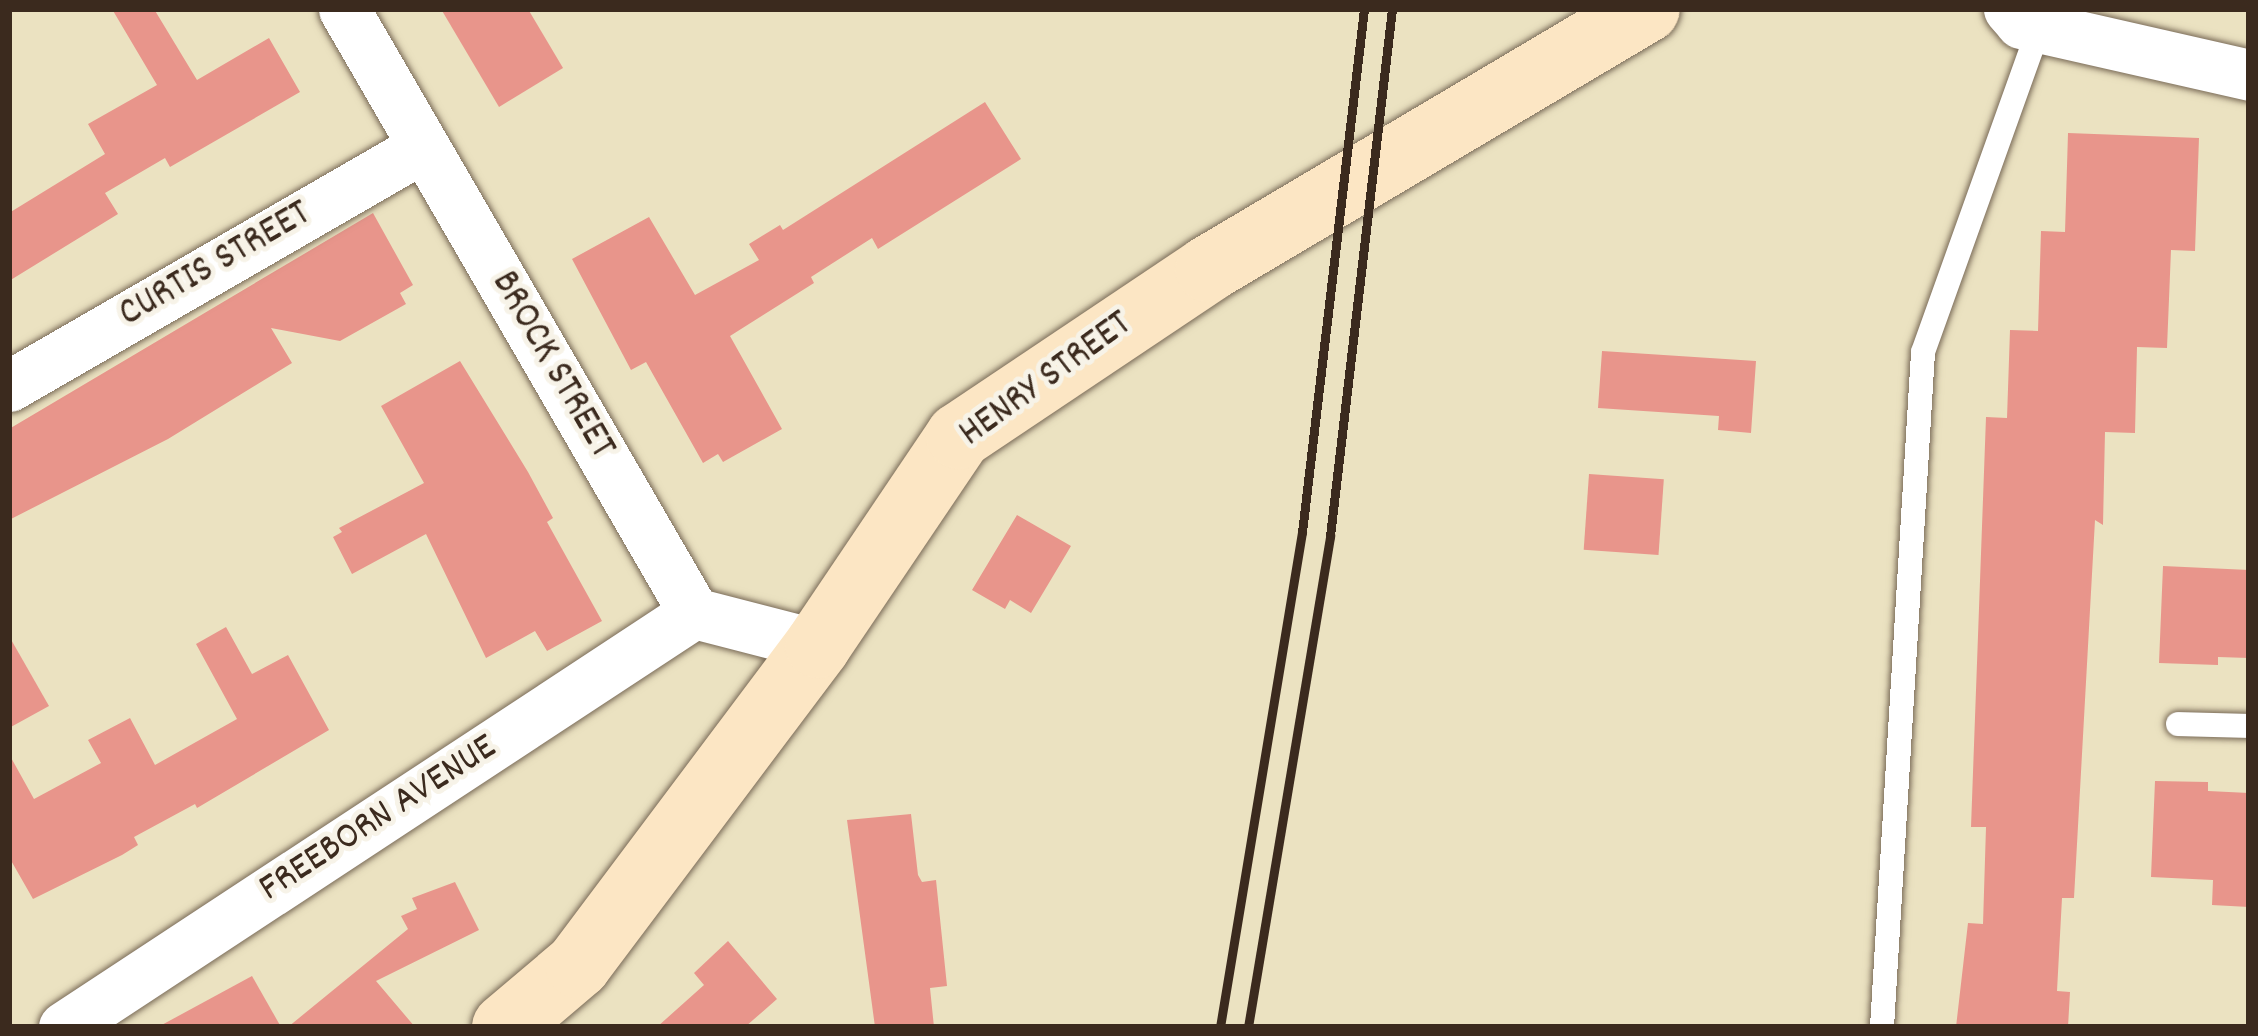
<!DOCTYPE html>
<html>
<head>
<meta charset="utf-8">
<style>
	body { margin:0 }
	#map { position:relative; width:2258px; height:1036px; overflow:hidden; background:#ebe2c1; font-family:Dekko,sans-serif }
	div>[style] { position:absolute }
	.building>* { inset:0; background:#e8958b; transform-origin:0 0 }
	.roads { filter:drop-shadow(0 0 3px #796a57) drop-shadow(0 0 3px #796a57) }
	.lane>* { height:24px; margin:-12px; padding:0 12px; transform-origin:12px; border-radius:12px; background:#fff }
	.street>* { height:51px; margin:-25.5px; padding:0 25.5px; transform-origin:25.5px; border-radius:25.5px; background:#fff }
	.secondary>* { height:66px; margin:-33px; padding:0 33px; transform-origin:33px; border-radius:33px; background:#fce6c4 }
	.rail>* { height:9px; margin:-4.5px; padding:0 4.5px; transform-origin:4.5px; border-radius:4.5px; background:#3b2a1e }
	span { translate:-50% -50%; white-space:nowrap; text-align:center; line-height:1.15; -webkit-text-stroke:10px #f7f3e8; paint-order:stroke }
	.street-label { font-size:39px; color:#3b2a1e }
	.frame { position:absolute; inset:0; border:12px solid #3b2a1e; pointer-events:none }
</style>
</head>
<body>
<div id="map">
	<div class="building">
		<i style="clip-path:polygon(112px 9px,154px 9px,197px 80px,269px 38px,300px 92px,170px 167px,165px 158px,105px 193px,118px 214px,9px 281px,9px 213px,105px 154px,88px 124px,157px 85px)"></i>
		<i style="clip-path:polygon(441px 9px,528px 9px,563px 68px,499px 107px)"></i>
		<i style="clip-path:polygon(985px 102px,1021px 159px,878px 249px,872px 238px,811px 277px,814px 283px,730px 336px,782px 429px,723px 462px,718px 454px,703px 463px,646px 362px,631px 370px,572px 259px,649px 217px,695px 295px,759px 260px,749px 244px,780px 225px,783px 230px)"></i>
		<i style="clip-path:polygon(2068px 133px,2199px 138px,2195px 251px,2171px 250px,2167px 348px,2137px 347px,2135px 433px,2105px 432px,2103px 525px,2095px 520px,2074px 898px,2062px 898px,2057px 991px,2070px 992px,2068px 1027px,1956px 1027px,1968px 923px,1983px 924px,1986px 827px,1971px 827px,1986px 417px,2007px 418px,2010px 330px,2038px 331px,2041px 231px,2065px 232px)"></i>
		<i style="clip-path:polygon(373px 213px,413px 285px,400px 293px,406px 304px,340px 341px,271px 328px,292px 363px,168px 439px,9px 520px,9px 429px)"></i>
		<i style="clip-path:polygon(1602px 351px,1756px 361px,1751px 433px,1718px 430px,1719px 416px,1598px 408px)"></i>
		<i style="clip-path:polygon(460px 361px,528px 472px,553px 518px,547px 522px,602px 621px,547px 651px,535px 631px,486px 658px,426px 534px,352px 574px,333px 537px,342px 532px,339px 528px,424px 483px,381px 406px)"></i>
		<i style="left:1589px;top:474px;width:75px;height:76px;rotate:4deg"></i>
		<i style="clip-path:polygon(1017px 515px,1071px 546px,1031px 613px,1010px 600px,1005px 609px,972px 590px)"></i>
		<i style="clip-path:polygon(2163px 566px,2249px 570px,2249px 658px,2218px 657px,2218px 665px,2159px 663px)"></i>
		<i style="clip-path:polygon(226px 627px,252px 674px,288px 655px,329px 730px,197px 808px,195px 804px,134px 837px,138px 845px,122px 855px,33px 899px,9px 857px,9px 754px,34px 799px,101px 763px,88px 740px,130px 718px,155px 765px,237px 719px,196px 644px)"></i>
		<i style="clip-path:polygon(9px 636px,49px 706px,9px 728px)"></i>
		<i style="clip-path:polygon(2155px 781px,2208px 782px,2208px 791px,2249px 793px,2249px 907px,2212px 905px,2213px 880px,2151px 877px)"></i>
		<i style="clip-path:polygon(911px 814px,918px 875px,922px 882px,936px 880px,947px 986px,930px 988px,934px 1027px,875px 1027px,847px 820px)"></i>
		<i style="clip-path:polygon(455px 882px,479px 930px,376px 981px,415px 1027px,288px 1027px,408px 929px,401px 916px,417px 909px,412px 898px)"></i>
		<i style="clip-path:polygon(728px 941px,777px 999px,745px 1027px,657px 1027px,704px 985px,694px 973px)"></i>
		<i style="clip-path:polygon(252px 976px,281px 1027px,158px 1027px)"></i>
	</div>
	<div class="roads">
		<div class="lane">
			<i style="left:2178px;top:724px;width:71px;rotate:1.6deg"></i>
			<i style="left:1882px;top:1027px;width:676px;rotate:-86.52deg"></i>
			<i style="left:1923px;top:352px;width:324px;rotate:-70.3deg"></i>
			<i style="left:2032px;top:47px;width:24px;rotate:-114deg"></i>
		</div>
		<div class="street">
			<i style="left:344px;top:9px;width:698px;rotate:59.91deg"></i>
			<i style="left:694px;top:613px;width:128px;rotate:14.5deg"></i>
			<i style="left:2009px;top:9px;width:18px;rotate:49deg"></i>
			<i style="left:2021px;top:23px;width:234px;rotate:12.8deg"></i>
			<i style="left:9px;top:386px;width:478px;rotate:-30deg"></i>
			<i style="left:64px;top:1027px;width:754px;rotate:-33.31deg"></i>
		</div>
		<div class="secondary">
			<i style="left:505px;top:1027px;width:96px;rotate:-40.3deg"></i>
			<i style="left:578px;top:965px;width:400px;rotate:-53.1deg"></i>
			<i style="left:818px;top:645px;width:252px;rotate:-56deg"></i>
			<i style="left:959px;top:436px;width:300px;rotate:-33.8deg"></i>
			<i style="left:1208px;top:269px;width:510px;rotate:-30.64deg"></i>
		</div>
	</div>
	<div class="rail">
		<i style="left:1220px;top:1027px;width:502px;rotate:-80.59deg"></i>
		<i style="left:1302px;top:532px;width:527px;rotate:-83.24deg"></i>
		<i style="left:1248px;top:1027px;width:498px;rotate:-80.5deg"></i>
		<i style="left:1330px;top:536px;width:531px;rotate:-83.29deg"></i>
	</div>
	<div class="street-label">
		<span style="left:216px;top:266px;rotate:-30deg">CURTIS STREET</span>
		<span style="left:551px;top:366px;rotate:60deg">BROCK STREET</span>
		<span style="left:1047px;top:381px;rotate:-36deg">HENRY STREET</span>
		<span style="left:379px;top:820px;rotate:-33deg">FREEBORN AVENUE</span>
	</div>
	<div class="frame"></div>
</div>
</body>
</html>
